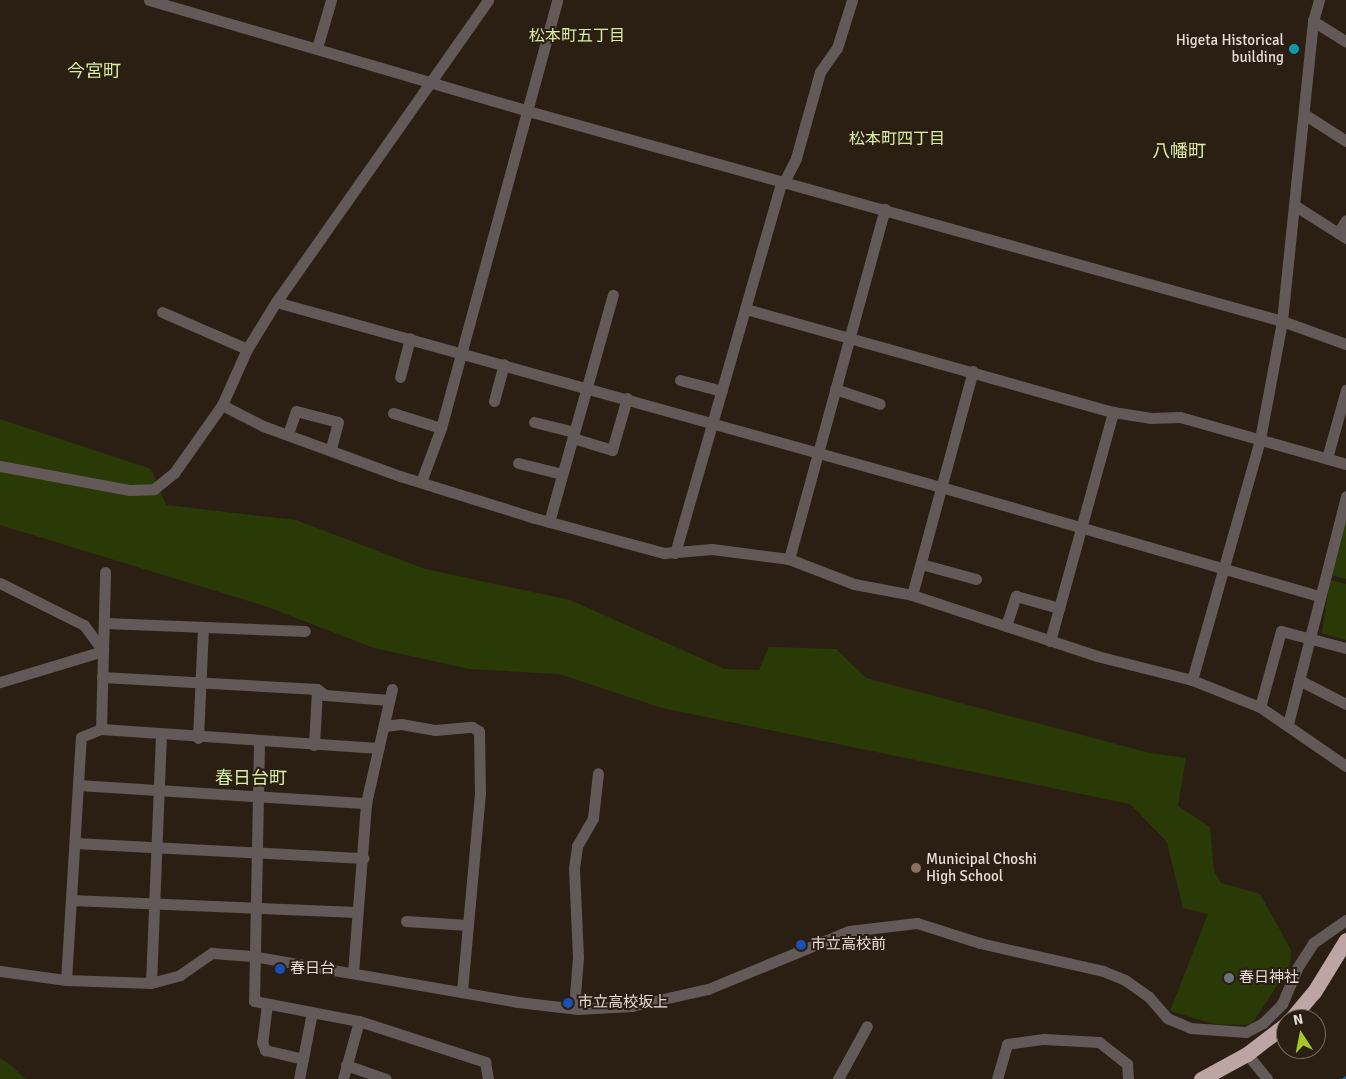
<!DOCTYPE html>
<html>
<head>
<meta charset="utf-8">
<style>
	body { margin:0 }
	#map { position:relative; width:1346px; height:1079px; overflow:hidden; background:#2b1f14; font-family:Signika,"Noto Sans JP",sans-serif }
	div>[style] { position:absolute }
	.green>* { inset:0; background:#293a07 }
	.stream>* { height:3px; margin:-1.5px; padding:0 1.5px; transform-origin:1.5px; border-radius:1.5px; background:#1964a1 }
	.minor>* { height:11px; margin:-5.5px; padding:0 5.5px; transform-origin:5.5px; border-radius:5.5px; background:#625958 }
	.highway>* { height:15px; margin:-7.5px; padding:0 7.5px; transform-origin:7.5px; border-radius:7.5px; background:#bca5a2 }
	.dots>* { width:14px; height:14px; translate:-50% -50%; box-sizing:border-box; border:2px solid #2b1f14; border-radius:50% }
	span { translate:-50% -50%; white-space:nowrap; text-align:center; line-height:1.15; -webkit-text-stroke:4px #2b1f14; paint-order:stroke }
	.poi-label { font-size:15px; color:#e6ddd6 }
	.right { translate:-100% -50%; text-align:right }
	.left { translate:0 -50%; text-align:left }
	.neighbourhood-label { font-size:16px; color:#d8efa3 }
	.quarter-label { font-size:18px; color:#d8efa3 }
	.north { position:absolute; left:1276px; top:1009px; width:50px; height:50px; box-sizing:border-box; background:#2b1f14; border:1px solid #766b62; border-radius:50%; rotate:349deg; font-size:14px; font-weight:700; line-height:20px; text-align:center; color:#e6ddd6 }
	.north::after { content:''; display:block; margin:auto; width:18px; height:22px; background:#a5c824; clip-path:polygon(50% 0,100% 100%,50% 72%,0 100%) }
</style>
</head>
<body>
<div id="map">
	<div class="green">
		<i style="clip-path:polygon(0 419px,151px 469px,166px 505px,296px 520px,425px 569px,570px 600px,725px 669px,759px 670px,769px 647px,836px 649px,866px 678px,1150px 753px,1186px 758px,1178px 806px,1210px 827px,1214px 871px,1221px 883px,1260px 894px,1291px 950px,1290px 966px,1251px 1025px,1214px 1024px,1170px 1011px,1208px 914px,1183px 908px,1167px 842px,1130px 804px,662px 708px,559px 674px,470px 669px,374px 648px,265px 606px,0 525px)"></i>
		<i style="clip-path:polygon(1346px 513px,1346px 579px,1331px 575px)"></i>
		<i style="clip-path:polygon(1330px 580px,1346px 584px,1346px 640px,1322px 633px)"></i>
		<i style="clip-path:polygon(0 1058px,11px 1065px,25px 1079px,0 1079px)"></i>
	</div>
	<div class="stream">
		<i style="left:1343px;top:1079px;width:4px;rotate:-34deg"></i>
	</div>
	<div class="minor">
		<i style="left:149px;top:0;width:395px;rotate:16.3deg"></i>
		<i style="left:528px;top:111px;width:783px;rotate:15.56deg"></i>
		<i style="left:1282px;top:321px;width:68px;rotate:19.8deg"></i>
		<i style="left:1313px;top:21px;width:39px;rotate:32deg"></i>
		<i style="left:317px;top:48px;width:50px;rotate:-73.7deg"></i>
		<i style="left:1304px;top:114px;width:50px;rotate:32.7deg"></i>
		<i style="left:784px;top:182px;width:27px;rotate:-63deg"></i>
		<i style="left:796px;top:158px;width:89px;rotate:-74.4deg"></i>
		<i style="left:820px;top:72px;width:29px;rotate:-55deg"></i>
		<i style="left:837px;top:48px;width:50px;rotate:-72.6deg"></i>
		<i style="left:1294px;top:205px;width:62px;rotate:32.4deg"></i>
		<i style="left:1338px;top:233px;width:15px;rotate:-58deg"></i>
		<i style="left:276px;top:302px;width:690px;rotate:15.55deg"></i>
		<i style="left:941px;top:487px;width:393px;rotate:16.1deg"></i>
		<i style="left:746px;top:309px;width:381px;rotate:15.7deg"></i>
		<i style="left:1113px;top:412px;width:37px;rotate:9deg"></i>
		<i style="left:1150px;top:418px;width:30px;rotate:-2deg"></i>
		<i style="left:1180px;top:417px;width:173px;rotate:15.8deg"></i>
		<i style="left:162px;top:312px;width:93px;rotate:23.5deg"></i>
		<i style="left:400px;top:377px;width:40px;rotate:-75.6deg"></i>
		<i style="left:680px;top:380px;width:43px;rotate:14.7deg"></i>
		<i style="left:835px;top:389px;width:47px;rotate:18.4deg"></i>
		<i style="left:494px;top:401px;width:38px;rotate:-75deg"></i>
		<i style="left:222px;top:405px;width:46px;rotate:27.1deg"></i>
		<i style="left:263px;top:426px;width:146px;rotate:20.1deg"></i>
		<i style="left:400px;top:476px;width:141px;rotate:17.3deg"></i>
		<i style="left:535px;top:518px;width:134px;rotate:15.2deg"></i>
		<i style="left:664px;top:553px;width:48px;rotate:-4.8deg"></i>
		<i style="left:712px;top:549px;width:78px;rotate:7.4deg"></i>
		<i style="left:789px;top:559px;width:70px;rotate:21deg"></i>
		<i style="left:854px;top:584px;width:59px;rotate:10.7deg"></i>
		<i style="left:912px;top:595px;width:195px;rotate:18.2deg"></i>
		<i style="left:1097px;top:656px;width:98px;rotate:14.2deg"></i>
		<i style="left:1192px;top:680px;width:73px;rotate:21.7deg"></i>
		<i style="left:1260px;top:707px;width:104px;rotate:34.5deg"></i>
		<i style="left:393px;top:413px;width:50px;rotate:17.4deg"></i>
		<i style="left:534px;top:422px;width:41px;rotate:14deg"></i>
		<i style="left:288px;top:434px;width:24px;rotate:-71deg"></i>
		<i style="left:296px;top:411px;width:43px;rotate:14.7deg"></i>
		<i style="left:338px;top:422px;width:28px;rotate:105deg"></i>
		<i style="left:573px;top:438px;width:41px;rotate:17.1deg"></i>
		<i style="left:612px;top:450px;width:54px;rotate:-73.9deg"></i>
		<i style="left:1327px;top:458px;width:71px;rotate:-74.4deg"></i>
		<i style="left:518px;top:463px;width:45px;rotate:14deg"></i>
		<i style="left:0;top:466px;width:132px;rotate:10.5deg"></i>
		<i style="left:130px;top:490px;width:24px;rotate:-2deg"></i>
		<i style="left:154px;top:489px;width:26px;rotate:-39deg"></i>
		<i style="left:174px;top:473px;width:83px;rotate:-54.8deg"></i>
		<i style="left:222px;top:405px;width:61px;rotate:-65.9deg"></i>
		<i style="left:247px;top:349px;width:55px;rotate:-58.3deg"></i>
		<i style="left:276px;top:302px;width:369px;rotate:-54.9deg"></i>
		<i style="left:421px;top:482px;width:58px;rotate:-69.7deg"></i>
		<i style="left:441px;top:428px;width:443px;rotate:-74.8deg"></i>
		<i style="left:549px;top:522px;width:236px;rotate:-74.3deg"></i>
		<i style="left:675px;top:553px;width:387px;rotate:-74deg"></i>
		<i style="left:789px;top:559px;width:363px;rotate:-74.7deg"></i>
		<i style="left:921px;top:564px;width:57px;rotate:15.3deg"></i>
		<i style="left:0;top:583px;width:94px;rotate:26.6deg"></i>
		<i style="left:84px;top:625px;width:32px;rotate:54deg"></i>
		<i style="left:103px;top:651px;width:108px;rotate:163.2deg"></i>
		<i style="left:912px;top:595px;width:232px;rotate:-74.8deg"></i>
		<i style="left:105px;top:623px;width:200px;rotate:2.3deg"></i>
		<i style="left:1006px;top:626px;width:32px;rotate:-72deg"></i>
		<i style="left:1016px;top:596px;width:45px;rotate:15.6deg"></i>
		<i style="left:1050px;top:641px;width:238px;rotate:-74.6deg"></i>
		<i style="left:102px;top:677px;width:215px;rotate:3.2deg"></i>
		<i style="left:317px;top:689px;width:10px;rotate:37deg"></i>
		<i style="left:325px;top:695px;width:64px;rotate:4.5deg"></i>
		<i style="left:1192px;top:680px;width:250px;rotate:-74.2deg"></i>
		<i style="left:1260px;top:439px;width:120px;rotate:-79.4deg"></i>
		<i style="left:1282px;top:321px;width:302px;rotate:-84.1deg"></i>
		<i style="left:1313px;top:21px;width:22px;rotate:-74deg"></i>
		<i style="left:1299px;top:680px;width:53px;rotate:27.1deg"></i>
		<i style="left:1260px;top:707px;width:79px;rotate:-74.6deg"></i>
		<i style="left:1281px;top:631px;width:67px;rotate:14.7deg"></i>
		<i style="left:1288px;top:724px;width:235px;rotate:-75.7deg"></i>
		<i style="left:384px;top:726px;width:17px;rotate:-7deg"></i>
		<i style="left:401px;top:724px;width:35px;rotate:10deg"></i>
		<i style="left:435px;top:730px;width:37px;rotate:-5deg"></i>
		<i style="left:472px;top:727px;width:8px;rotate:30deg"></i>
		<i style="left:479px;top:731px;width:62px;rotate:89.1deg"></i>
		<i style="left:480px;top:793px;width:200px;rotate:95.2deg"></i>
		<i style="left:101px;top:729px;width:157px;rotate:-88.5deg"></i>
		<i style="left:198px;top:738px;width:111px;rotate:-87.4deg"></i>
		<i style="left:259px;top:743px;width:258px;rotate:91.1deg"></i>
		<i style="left:254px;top:1001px;width:107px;rotate:10.8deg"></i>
		<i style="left:359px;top:1021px;width:133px;rotate:18deg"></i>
		<i style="left:485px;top:1062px;width:17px;rotate:80deg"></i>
		<i style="left:314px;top:745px;width:56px;rotate:-86.9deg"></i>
		<i style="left:78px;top:785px;width:289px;rotate:3.6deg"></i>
		<i style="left:75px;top:843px;width:289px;rotate:3deg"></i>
		<i style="left:71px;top:900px;width:286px;rotate:2.4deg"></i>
		<i style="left:406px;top:921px;width:62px;rotate:3.7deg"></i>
		<i style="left:0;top:971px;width:67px;rotate:7.8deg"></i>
		<i style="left:66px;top:980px;width:85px;rotate:2deg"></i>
		<i style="left:151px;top:983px;width:30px;rotate:-15deg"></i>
		<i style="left:180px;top:975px;width:39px;rotate:-35deg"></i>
		<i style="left:212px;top:953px;width:40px;rotate:4.3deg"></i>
		<i style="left:252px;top:956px;width:270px;rotate:9.8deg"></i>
		<i style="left:518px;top:1002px;width:60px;rotate:6.7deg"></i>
		<i style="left:578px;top:1009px;width:54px;rotate:-3.2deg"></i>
		<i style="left:632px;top:1006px;width:78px;rotate:-12.6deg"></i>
		<i style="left:708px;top:989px;width:152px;rotate:-22.4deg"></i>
		<i style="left:849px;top:931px;width:68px;rotate:-6.7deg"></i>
		<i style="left:917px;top:923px;width:66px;rotate:17.6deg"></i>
		<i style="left:980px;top:943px;width:126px;rotate:12.8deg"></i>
		<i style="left:1103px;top:971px;width:24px;rotate:22deg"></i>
		<i style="left:1125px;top:980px;width:29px;rotate:35deg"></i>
		<i style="left:1149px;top:997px;width:28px;rotate:49deg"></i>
		<i style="left:1167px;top:1018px;width:25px;rotate:23deg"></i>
		<i style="left:1190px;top:1028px;width:56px;rotate:4.1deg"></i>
		<i style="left:1246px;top:1032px;width:19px;rotate:-28deg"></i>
		<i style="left:1263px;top:1023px;width:27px;rotate:-45deg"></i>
		<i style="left:1282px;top:1004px;width:39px;rotate:-67deg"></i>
		<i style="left:1297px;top:968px;width:30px;rotate:-57deg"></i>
		<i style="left:1313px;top:943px;width:40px;rotate:-34.9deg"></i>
		<i style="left:353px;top:973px;width:170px;rotate:-85.6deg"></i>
		<i style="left:366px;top:803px;width:117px;rotate:-77.2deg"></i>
		<i style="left:66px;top:980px;width:243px;rotate:-86.5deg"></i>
		<i style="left:81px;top:737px;width:22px;rotate:-22deg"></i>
		<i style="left:101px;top:729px;width:278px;rotate:3.9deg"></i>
		<i style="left:151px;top:983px;width:247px;rotate:-87.7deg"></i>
		<i style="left:267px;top:1004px;width:38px;rotate:97deg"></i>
		<i style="left:262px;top:1042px;width:9px;rotate:69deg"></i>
		<i style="left:265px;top:1050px;width:39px;rotate:13deg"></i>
		<i style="left:574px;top:1008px;width:51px;rotate:-85.5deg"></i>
		<i style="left:578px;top:957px;width:89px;rotate:-92.6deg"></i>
		<i style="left:574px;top:868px;width:22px;rotate:-82deg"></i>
		<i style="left:577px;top:846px;width:32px;rotate:-60deg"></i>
		<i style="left:593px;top:818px;width:45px;rotate:-83.7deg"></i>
		<i style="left:1247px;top:1054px;width:32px;rotate:51deg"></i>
		<i style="left:346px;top:1065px;width:42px;rotate:19.3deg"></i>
		<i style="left:299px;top:1079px;width:68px;rotate:-79deg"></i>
		<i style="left:343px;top:1079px;width:60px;rotate:-74.6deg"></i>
		<i style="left:838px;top:1079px;width:60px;rotate:-61.3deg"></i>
		<i style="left:997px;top:1079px;width:36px;rotate:-74deg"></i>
		<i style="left:1007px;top:1044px;width:37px;rotate:-8deg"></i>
		<i style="left:1044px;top:1039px;width:55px;rotate:3.1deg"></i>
		<i style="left:1099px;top:1042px;width:36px;rotate:38deg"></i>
		<i style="left:1127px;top:1064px;width:15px;rotate:86deg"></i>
	</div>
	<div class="highway">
		<i style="left:1291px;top:1019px;width:35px;rotate:-50deg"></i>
		<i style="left:1314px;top:992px;width:61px;rotate:-58.4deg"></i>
		<i style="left:1201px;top:1079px;width:52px;rotate:-28.5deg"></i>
		<i style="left:1247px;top:1054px;width:49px;rotate:-37.6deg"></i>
	</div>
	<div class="dots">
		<i style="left:1294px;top:49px;background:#0f9aa8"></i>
		<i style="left:916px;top:868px;background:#8d6e63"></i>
		<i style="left:801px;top:945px;background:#1a4fb4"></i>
		<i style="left:280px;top:969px;background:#1a4fb4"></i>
		<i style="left:1229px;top:978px;background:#6b7280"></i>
		<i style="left:568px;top:1003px;background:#1a4fb4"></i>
	</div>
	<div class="poi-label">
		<span class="right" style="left:1284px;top:49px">Higeta Historical<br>building</span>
		<span class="left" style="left:926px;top:868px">Municipal Choshi<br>High School</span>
		<span class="left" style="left:811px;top:945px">市立高校前</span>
		<span class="left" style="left:290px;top:969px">春日台</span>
		<span class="left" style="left:1239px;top:978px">春日神社</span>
		<span class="left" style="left:578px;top:1003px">市立高校坂上</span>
	</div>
	<div class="neighbourhood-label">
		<span style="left:577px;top:36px">松本町五丁目</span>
		<span style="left:897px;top:139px">松本町四丁目</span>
	</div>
	<div class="quarter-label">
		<span style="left:94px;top:71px">今宮町</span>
		<span style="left:1179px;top:151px">八幡町</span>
		<span style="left:251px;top:778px">春日台町</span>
	</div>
	<div class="north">N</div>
</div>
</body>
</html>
